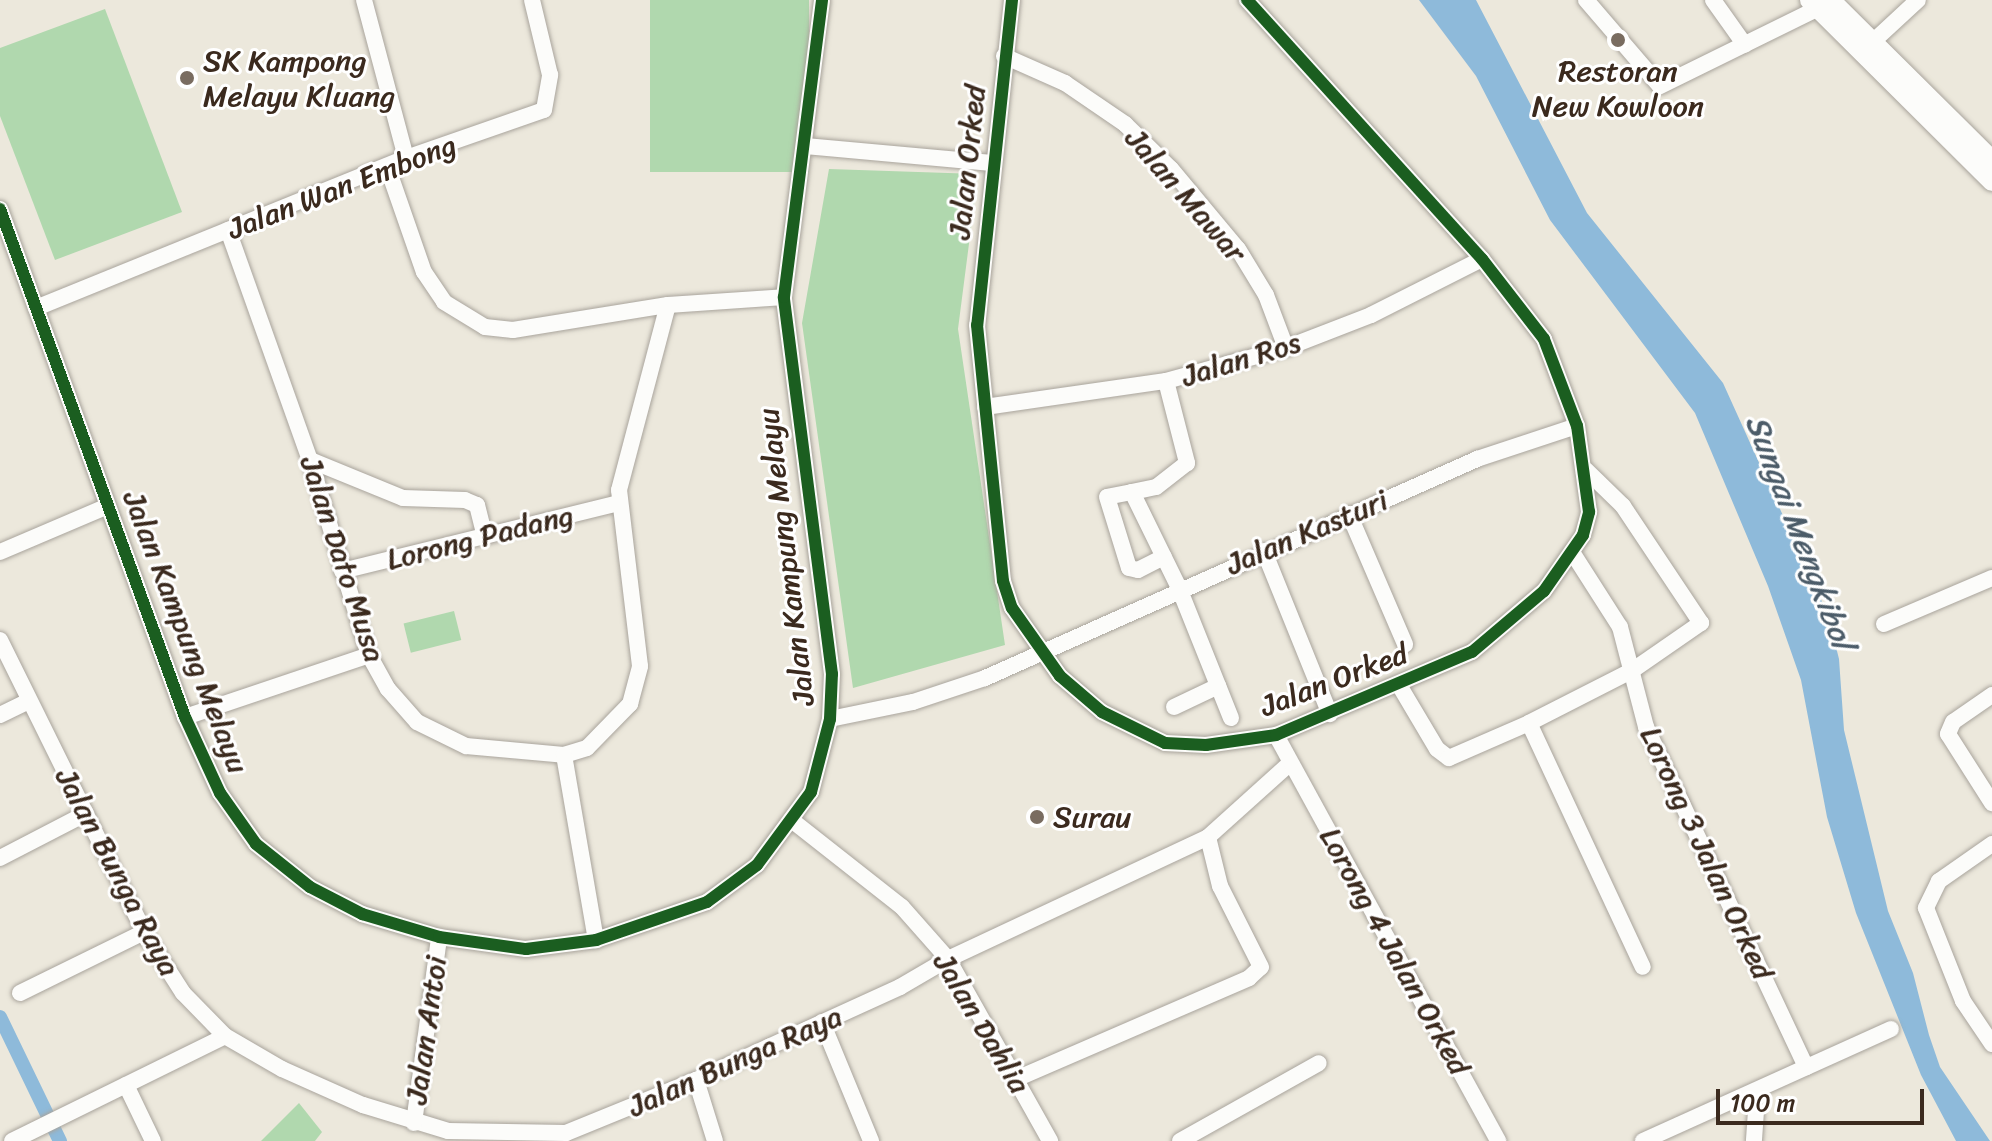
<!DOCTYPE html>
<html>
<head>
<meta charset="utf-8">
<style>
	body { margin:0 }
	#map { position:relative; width:1992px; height:1141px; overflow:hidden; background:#ece8dc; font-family:Sriracha,sans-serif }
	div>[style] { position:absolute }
	.green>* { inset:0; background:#b0d8ae; transform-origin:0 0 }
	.water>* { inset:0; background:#8ebada }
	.canal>* { height:14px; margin:-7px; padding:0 7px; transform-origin:7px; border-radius:7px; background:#8ebada }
	.roads { filter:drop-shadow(0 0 2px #a9a49c) drop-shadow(0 0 2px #a9a49c) }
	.minor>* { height:16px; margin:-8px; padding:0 8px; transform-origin:8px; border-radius:8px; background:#fcfcfa }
	.tertiary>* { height:20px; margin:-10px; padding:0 10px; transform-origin:10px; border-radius:10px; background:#fcfcfa }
	.cycleway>* { height:12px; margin:-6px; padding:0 6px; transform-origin:6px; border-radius:6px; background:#1b5e20 }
	.dots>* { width:22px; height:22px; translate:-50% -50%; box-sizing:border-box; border:4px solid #fff; border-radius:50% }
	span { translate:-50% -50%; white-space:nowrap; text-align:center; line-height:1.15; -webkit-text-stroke:6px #fff; paint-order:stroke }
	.poi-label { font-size:30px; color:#3b2a1e }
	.left { translate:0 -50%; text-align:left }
	.street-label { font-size:30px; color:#3b2a1e }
	.water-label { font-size:32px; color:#4c5c69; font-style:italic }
	.scale { position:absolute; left:1716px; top:1089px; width:208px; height:36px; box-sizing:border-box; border:4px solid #3b2a1e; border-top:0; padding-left:10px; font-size:24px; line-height:28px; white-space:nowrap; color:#3b2a1e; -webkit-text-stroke:6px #fff; paint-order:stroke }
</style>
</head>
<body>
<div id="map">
	<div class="green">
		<i style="left:650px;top:0;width:159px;height:172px"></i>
		<i style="clip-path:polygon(105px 9px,182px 212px,55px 260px,0 116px,0 48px)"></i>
		<i style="clip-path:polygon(829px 169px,978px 174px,958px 329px,1005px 645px,853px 688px,802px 323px)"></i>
		<i style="left:454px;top:611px;width:30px;height:52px;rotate:76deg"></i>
		<i style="clip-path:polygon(299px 1103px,322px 1132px,315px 1141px,261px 1141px)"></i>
	</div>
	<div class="water">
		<i style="clip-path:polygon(1419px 0,1476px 0,1587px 213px,1723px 383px,1828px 615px,1839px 659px,1844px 730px,1888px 911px,1913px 973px,1929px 1035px,1940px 1067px,1990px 1141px,1956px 1141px,1921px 1075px,1856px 913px,1827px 817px,1801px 680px,1768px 586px,1695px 413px,1550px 220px,1476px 76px)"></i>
	</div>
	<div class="canal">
		<i style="left:0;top:1017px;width:138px;rotate:64.2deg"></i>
	</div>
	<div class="roads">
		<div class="minor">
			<i style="left:364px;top:0;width:163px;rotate:75.1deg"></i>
			<i style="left:1012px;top:0;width:327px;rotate:96.1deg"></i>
			<i style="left:977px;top:325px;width:257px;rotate:84.2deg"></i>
			<i style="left:1003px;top:581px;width:28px;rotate:72deg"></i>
			<i style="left:1012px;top:608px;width:83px;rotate:54.8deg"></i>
			<i style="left:1060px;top:676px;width:55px;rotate:40.6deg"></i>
			<i style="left:1102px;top:712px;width:70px;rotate:26.2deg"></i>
			<i style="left:1165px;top:743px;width:41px;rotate:2.8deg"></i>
			<i style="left:1206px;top:745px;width:71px;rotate:-8.1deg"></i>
			<i style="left:1276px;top:735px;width:213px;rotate:-23deg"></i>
			<i style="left:1472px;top:652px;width:94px;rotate:-40.3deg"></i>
			<i style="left:1544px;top:591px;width:68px;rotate:-55.1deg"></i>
			<i style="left:1583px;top:535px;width:24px;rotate:-75deg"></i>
			<i style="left:1589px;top:512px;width:87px;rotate:-97.9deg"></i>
			<i style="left:1577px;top:426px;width:93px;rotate:-110.8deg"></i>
			<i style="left:1544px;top:339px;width:101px;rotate:-127.8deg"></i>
			<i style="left:1482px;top:259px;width:350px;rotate:-132.2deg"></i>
			<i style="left:1586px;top:0;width:113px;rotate:49.3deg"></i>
			<i style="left:1660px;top:86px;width:188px;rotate:-26.2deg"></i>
			<i style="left:1713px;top:0;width:55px;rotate:54.6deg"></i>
			<i style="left:1865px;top:49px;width:72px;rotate:-42.8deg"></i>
			<i style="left:1004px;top:56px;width:67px;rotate:23.9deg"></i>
			<i style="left:1065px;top:83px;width:73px;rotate:34.3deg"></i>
			<i style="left:1125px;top:124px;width:64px;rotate:44.4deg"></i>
			<i style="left:1171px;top:169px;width:104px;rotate:50.1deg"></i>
			<i style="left:1238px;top:249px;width:54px;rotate:58.7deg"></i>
			<i style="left:1266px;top:295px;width:57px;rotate:69.3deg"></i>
			<i style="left:805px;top:146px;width:188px;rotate:5.2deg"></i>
			<i style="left:387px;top:166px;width:112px;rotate:70.8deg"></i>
			<i style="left:424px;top:272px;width:36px;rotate:56deg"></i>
			<i style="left:444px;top:302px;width:48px;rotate:31.4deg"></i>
			<i style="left:485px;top:327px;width:28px;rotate:6deg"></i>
			<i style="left:513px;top:330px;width:157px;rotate:-9.2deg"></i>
			<i style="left:668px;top:305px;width:116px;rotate:-3.9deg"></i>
			<i style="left:0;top:209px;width:541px;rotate:69.99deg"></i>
			<i style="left:185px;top:717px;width:84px;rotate:65.3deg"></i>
			<i style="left:220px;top:793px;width:62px;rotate:54.8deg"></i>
			<i style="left:256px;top:844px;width:69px;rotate:38.5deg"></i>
			<i style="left:310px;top:887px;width:59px;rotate:27.4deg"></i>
			<i style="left:362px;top:914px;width:80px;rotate:16.6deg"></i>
			<i style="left:439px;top:937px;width:88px;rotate:7.9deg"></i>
			<i style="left:526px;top:949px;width:71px;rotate:-7.3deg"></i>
			<i style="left:596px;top:940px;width:117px;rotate:-18.9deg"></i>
			<i style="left:707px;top:902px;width:62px;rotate:-36.5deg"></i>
			<i style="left:757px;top:865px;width:91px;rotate:-53.5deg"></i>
			<i style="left:811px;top:792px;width:75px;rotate:-75.4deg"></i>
			<i style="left:830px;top:719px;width:45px;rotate:-87.5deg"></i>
			<i style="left:832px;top:674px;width:380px;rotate:-97.3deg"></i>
			<i style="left:784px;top:297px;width:299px;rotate:-82.7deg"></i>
			<i style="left:228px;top:230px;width:244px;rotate:70.4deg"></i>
			<i style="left:310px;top:460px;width:204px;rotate:73.2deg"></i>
			<i style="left:369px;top:655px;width:39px;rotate:61deg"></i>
			<i style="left:388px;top:689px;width:44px;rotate:48.7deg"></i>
			<i style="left:417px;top:722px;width:55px;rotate:26.1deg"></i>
			<i style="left:466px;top:746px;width:98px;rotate:5.2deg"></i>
			<i style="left:564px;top:755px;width:24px;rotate:-17deg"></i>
			<i style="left:587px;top:748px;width:62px;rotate:-45.7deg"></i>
			<i style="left:630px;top:704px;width:39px;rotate:-75deg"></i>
			<i style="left:640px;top:666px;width:177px;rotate:-96.8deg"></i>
			<i style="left:619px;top:490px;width:191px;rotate:-75.2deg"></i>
			<i style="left:36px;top:308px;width:399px;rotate:-22.1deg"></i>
			<i style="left:406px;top:158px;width:146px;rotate:-19.2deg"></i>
			<i style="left:544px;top:110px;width:36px;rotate:-80deg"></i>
			<i style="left:550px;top:75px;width:77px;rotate:-103.5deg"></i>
			<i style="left:1166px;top:381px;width:85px;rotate:75.6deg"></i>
			<i style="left:1187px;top:463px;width:39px;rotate:142deg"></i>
			<i style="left:1156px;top:487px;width:25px;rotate:168deg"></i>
			<i style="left:1132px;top:492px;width:107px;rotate:63.9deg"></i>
			<i style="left:1179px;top:588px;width:140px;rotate:68.2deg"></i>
			<i style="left:985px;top:407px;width:183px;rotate:-8.2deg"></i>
			<i style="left:1166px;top:381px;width:124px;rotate:-15.4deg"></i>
			<i style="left:1286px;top:348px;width:91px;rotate:-21.2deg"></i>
			<i style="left:1371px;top:315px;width:124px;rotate:-26.8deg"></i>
			<i style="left:310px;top:460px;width:100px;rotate:22.2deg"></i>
			<i style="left:403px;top:498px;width:62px;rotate:1.8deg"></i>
			<i style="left:465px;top:500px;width:13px;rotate:23deg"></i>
			<i style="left:477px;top:505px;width:32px;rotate:76deg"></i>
			<i style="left:1132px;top:492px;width:25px;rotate:169deg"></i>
			<i style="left:1107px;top:497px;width:74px;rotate:72.8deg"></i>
			<i style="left:1129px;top:568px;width:9px;rotate:13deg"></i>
			<i style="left:1138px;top:570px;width:29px;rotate:-27deg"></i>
			<i style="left:1349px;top:514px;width:142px;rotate:66.7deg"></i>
			<i style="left:1264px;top:551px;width:176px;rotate:68deg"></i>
			<i style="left:0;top:552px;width:117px;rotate:-23.1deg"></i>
			<i style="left:1572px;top:552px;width:89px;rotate:57.4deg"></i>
			<i style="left:1620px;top:627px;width:103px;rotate:75.4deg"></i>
			<i style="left:1646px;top:727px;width:376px;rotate:64.8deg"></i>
			<i style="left:342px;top:571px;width:284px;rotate:-13.8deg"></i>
			<i style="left:1884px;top:624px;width:117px;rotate:-23.1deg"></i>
			<i style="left:0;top:640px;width:326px;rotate:63.7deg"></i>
			<i style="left:144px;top:932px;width:72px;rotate:57.4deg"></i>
			<i style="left:183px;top:993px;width:60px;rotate:45.7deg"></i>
			<i style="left:225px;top:1036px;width:66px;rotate:30.1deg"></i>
			<i style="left:282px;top:1069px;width:89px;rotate:24deg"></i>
			<i style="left:363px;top:1105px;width:89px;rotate:17deg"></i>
			<i style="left:448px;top:1131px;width:118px;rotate:1deg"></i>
			<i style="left:566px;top:1133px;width:140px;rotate:-22.2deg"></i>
			<i style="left:696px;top:1080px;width:224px;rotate:-24.5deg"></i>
			<i style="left:900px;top:987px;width:56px;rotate:-30.3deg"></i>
			<i style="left:948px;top:959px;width:287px;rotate:-25.1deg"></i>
			<i style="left:1208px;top:837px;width:109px;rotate:-42deg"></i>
			<i style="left:1399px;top:685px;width:74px;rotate:59.3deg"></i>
			<i style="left:1437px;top:749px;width:15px;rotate:37deg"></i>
			<i style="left:1449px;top:758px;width:87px;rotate:-23.6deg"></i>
			<i style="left:1529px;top:723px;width:269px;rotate:65deg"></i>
			<i style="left:1992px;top:695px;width:47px;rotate:145.3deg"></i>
			<i style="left:1953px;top:722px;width:13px;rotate:113deg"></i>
			<i style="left:1948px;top:734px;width:82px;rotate:57.5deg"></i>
			<i style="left:1174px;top:707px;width:49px;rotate:-25.5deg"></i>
			<i style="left:0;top:715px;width:32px;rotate:-26deg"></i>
			<i style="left:185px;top:717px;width:194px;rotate:-18.6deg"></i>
			<i style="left:830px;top:719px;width:85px;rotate:-11.6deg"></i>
			<i style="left:913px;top:702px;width:76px;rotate:-18.4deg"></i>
			<i style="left:985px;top:678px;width:539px;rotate:-23.99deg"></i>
			<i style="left:1477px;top:459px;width:105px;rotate:-18.3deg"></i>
			<i style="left:1529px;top:723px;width:117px;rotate:-27deg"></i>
			<i style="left:1633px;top:670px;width:83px;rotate:-34.7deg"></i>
			<i style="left:1701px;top:623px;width:141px;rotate:-123.7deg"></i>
			<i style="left:1623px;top:506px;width:52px;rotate:-135.8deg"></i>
			<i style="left:1276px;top:735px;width:463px;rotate:61.3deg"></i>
			<i style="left:564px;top:755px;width:188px;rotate:80.2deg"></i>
			<i style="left:794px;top:822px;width:137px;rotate:38.2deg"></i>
			<i style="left:902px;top:907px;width:69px;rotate:48.5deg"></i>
			<i style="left:948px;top:959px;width:209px;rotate:60.7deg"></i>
			<i style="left:1992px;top:844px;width:65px;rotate:145.1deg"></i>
			<i style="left:1939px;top:881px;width:30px;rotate:116deg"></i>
			<i style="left:1926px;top:908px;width:100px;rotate:68.3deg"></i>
			<i style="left:1963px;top:1001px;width:52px;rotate:56deg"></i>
			<i style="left:0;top:858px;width:96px;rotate:-27.4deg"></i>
			<i style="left:20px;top:993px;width:138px;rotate:-26.2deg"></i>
			<i style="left:822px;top:1022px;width:129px;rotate:67.6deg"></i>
			<i style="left:1016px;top:1079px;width:254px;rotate:-23.4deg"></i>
			<i style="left:1249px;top:978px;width:16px;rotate:-43deg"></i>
			<i style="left:1261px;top:967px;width:91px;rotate:-116.8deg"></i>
			<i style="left:1220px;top:886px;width:50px;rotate:-103.8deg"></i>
			<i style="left:696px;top:1080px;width:64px;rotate:72.7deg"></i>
			<i style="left:126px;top:1085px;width:62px;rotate:64.3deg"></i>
			<i style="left:1750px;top:1094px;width:18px;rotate:71deg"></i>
			<i style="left:1756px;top:1111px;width:30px;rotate:94deg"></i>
			<i style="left:414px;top:1123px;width:188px;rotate:-82.3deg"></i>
			<i style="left:12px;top:1141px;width:237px;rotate:-26.2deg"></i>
			<i style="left:1180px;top:1141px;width:159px;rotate:-29.3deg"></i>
			<i style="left:1643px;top:1141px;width:272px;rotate:-24.3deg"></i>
		</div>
		<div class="tertiary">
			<i style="left:1810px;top:0;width:257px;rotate:44.8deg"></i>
			<i style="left:1830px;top:0;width:228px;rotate:44.8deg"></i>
		</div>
	</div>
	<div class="cycleway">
		<i style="left:1012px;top:0;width:327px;rotate:96.1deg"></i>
		<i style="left:977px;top:325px;width:257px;rotate:84.2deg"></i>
		<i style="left:1003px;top:581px;width:28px;rotate:72deg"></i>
		<i style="left:1012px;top:608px;width:83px;rotate:54.8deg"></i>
		<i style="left:1060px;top:676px;width:55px;rotate:40.6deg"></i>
		<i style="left:1102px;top:712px;width:70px;rotate:26.2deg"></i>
		<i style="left:1165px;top:743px;width:41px;rotate:2.8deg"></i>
		<i style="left:1206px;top:745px;width:71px;rotate:-8.1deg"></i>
		<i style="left:1276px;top:735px;width:213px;rotate:-23deg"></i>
		<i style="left:1472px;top:652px;width:94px;rotate:-40.3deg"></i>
		<i style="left:1544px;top:591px;width:68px;rotate:-55.1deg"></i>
		<i style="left:1583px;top:535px;width:24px;rotate:-75deg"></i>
		<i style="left:1589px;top:512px;width:87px;rotate:-97.9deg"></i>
		<i style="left:1577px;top:426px;width:93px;rotate:-110.8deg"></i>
		<i style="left:1544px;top:339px;width:101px;rotate:-127.8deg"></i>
		<i style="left:1482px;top:259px;width:350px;rotate:-132.2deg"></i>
		<i style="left:0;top:209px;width:541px;rotate:69.99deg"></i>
		<i style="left:185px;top:717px;width:84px;rotate:65.3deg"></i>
		<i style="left:220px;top:793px;width:62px;rotate:54.8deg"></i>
		<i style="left:256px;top:844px;width:69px;rotate:38.5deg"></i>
		<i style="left:310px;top:887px;width:59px;rotate:27.4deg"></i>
		<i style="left:362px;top:914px;width:80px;rotate:16.6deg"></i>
		<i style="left:439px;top:937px;width:88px;rotate:7.9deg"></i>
		<i style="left:526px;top:949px;width:71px;rotate:-7.3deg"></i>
		<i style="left:596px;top:940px;width:117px;rotate:-18.9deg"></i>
		<i style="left:707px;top:902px;width:62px;rotate:-36.5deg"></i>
		<i style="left:757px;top:865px;width:91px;rotate:-53.5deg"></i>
		<i style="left:811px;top:792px;width:75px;rotate:-75.4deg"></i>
		<i style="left:830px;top:719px;width:45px;rotate:-87.5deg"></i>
		<i style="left:832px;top:674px;width:380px;rotate:-97.3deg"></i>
		<i style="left:784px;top:297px;width:299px;rotate:-82.7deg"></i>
	</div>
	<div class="dots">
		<i style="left:1618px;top:40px;background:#796c60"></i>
		<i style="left:187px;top:78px;background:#796c60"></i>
		<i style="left:1037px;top:817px;background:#796c60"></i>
	</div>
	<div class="poi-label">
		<span class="left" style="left:203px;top:78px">SK Kampong<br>Melayu Kluang</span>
		<span style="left:1618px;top:88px">Restoran<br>New Kowloon</span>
		<span class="left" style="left:1053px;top:817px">Surau</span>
	</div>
	<div class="street-label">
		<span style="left:967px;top:162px;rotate:-84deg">Jalan Orked</span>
		<span style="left:342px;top:187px;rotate:-21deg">Jalan Wan Embong</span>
		<span style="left:1186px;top:195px;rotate:49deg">Jalan Mawar</span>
		<span style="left:1241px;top:359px;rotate:-17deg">Jalan Ros</span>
		<span style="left:1307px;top:532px;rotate:-23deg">Jalan Kasturi</span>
		<span style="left:480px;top:537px;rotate:-14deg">Lorong Padang</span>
		<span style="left:786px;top:557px;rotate:-97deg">Jalan Kampung Melayu</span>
		<span style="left:343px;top:559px;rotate:72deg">Jalan Dato Musa</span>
		<span style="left:186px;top:632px;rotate:69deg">Jalan Kampung Melayu</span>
		<span style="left:1334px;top:680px;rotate:-21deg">Jalan Orked</span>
		<span style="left:1707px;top:853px;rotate:65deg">Lorong 3 Jalan Orked</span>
		<span style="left:118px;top:872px;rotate:62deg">Jalan Bunga Raya</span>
		<span style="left:1395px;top:951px;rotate:61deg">Lorong 4 Jalan Orked</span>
		<span style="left:982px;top:1023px;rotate:59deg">Jalan Dahlia</span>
		<span style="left:426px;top:1030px;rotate:-82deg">Jalan Antoi</span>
		<span style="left:735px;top:1061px;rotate:-24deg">Jalan Bunga Raya</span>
	</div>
	<div class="water-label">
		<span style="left:1799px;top:532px;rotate:69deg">Sungai Mengkibol</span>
	</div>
	<div class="scale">100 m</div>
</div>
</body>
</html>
